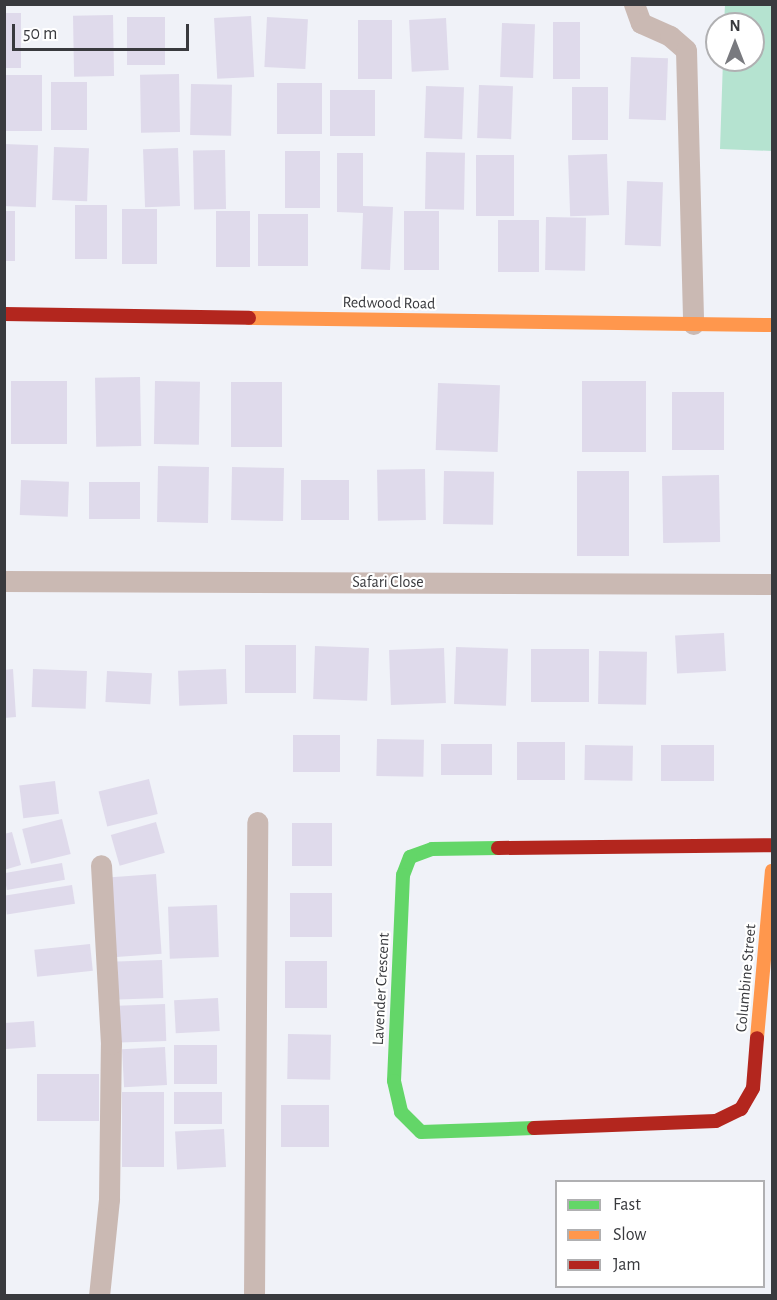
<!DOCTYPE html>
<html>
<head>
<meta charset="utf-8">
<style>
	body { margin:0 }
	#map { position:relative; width:777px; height:1300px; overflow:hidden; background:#f0f2f8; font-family:"Alegreya Sans",sans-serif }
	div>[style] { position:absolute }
	.green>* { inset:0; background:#b5e3d0 }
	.building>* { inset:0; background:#dfdaeb; transform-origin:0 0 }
	.street>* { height:21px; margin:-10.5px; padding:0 10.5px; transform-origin:10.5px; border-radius:10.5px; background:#cab9b3 }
	.fast>* { height:14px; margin:-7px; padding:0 7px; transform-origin:7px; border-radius:7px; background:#63d668 }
	.slow>* { height:14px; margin:-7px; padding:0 7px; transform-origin:7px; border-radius:7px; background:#ff974d }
	.jam>* { height:14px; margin:-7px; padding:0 7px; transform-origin:7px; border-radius:7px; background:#b3261e }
	span { translate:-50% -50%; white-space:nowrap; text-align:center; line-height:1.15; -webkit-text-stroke:4.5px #fff; paint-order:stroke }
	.street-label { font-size:16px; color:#393a3e }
	.frame { position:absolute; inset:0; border:6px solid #393a3e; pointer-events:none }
	.legend { position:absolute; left:555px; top:1180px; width:210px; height:108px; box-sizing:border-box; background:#fff; border:2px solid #b0b0b2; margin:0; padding:8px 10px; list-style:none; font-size:18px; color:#393a3e }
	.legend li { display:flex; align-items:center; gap:12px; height:30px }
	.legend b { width:30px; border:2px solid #b0b0b2 }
	.north { position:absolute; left:705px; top:12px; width:60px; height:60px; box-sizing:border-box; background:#fff; border:2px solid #b0b0b2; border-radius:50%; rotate:0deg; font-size:16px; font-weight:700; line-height:24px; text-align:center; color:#393a3e }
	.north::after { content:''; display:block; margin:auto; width:21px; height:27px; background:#797a7f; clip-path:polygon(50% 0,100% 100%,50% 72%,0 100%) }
	.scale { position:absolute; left:12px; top:24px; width:177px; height:27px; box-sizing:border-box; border:3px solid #393a3e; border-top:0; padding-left:8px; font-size:18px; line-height:21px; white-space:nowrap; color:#393a3e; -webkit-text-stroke:4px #fff; paint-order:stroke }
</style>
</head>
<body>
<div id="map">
	<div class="green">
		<i style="clip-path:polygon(725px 5px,772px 5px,772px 151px,720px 149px,723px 60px,753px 60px,753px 24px,724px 24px)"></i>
	</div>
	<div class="building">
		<i style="left:4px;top:13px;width:17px;height:55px"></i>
		<i style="left:113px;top:15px;width:61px;height:40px;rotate:89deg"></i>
		<i style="left:251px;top:16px;width:61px;height:37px;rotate:87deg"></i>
		<i style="left:127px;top:17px;width:38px;height:48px"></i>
		<i style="left:267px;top:17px;width:41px;height:50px;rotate:3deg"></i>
		<i style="left:446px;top:18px;width:52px;height:37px;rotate:87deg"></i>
		<i style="left:358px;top:20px;width:34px;height:59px"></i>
		<i style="left:553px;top:22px;width:27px;height:57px"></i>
		<i style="left:502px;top:23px;width:33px;height:54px;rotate:2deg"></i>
		<i style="left:631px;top:57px;width:37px;height:62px;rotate:2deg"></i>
		<i style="left:179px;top:74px;width:58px;height:39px;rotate:89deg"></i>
		<i style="left:4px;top:75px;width:38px;height:56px"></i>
		<i style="left:51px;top:82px;width:36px;height:48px"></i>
		<i style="left:277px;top:83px;width:45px;height:51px"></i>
		<i style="left:191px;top:84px;width:41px;height:51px;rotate:1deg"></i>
		<i style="left:479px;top:85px;width:34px;height:53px;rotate:2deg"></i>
		<i style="left:426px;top:86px;width:38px;height:52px;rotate:2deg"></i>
		<i style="left:572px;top:87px;width:36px;height:53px"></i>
		<i style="left:330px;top:90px;width:45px;height:46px"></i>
		<i style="left:4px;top:144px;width:34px;height:62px;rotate:2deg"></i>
		<i style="left:54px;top:147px;width:35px;height:53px;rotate:2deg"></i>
		<i style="left:178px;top:148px;width:58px;height:35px;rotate:88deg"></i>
		<i style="left:225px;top:150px;width:59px;height:32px;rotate:89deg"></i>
		<i style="left:285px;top:151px;width:35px;height:57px"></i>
		<i style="left:426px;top:152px;width:39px;height:57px;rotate:1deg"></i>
		<i style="clip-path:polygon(337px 153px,363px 153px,363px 206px,393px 207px,390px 270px,361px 269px,363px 213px,337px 212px)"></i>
		<i style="left:607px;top:154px;width:61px;height:39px;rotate:88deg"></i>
		<i style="left:476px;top:155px;width:38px;height:61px"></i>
		<i style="left:627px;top:181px;width:36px;height:64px;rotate:2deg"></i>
		<i style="left:75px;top:205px;width:32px;height:54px"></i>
		<i style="left:122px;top:209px;width:35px;height:55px"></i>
		<i style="left:4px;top:211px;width:11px;height:50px"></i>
		<i style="left:216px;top:211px;width:34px;height:56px"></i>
		<i style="left:404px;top:211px;width:35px;height:59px"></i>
		<i style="left:258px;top:214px;width:50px;height:52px"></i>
		<i style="left:546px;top:217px;width:40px;height:53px;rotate:1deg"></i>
		<i style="left:498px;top:220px;width:41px;height:52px"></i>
		<i style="left:140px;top:377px;width:69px;height:45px;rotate:89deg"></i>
		<i style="left:11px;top:381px;width:56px;height:63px"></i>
		<i style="left:155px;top:381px;width:45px;height:63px;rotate:1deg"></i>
		<i style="left:582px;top:381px;width:64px;height:71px"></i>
		<i style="left:231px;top:382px;width:51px;height:65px"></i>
		<i style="left:438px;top:383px;width:62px;height:67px;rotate:2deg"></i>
		<i style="left:672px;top:392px;width:52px;height:58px"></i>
		<i style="left:158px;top:466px;width:51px;height:56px;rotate:1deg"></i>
		<i style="left:232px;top:467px;width:52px;height:53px;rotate:1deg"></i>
		<i style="left:425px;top:469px;width:51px;height:48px;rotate:89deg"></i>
		<i style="left:444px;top:471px;width:50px;height:53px;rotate:1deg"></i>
		<i style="left:577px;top:471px;width:52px;height:85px"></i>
		<i style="left:719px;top:475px;width:67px;height:57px;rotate:89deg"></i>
		<i style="left:21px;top:480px;width:48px;height:35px;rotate:2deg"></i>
		<i style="left:349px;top:480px;width:40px;height:48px;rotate:90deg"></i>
		<i style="left:89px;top:482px;width:51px;height:37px"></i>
		<i style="left:724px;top:633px;width:38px;height:49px;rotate:87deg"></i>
		<i style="left:245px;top:645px;width:51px;height:48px"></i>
		<i style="left:315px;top:646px;width:54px;height:53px;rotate:2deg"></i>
		<i style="left:456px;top:647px;width:52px;height:57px;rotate:2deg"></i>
		<i style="left:444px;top:648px;width:55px;height:55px;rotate:88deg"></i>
		<i style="left:531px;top:649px;width:58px;height:53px"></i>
		<i style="left:599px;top:651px;width:48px;height:53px;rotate:1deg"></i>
		<i style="clip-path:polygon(13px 669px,16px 717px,4px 718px,4px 670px)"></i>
		<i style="left:33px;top:669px;width:54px;height:38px;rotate:2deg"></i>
		<i style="left:226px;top:669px;width:35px;height:48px;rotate:88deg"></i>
		<i style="left:107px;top:671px;width:45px;height:31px;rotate:3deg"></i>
		<i style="left:293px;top:735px;width:47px;height:37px"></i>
		<i style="left:377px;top:739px;width:47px;height:37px;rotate:1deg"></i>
		<i style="left:565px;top:742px;width:38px;height:48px;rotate:90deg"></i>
		<i style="left:441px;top:744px;width:51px;height:31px"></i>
		<i style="left:585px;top:745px;width:48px;height:35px;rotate:1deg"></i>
		<i style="left:714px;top:745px;width:36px;height:53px;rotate:90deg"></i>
		<i style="left:149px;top:779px;width:36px;height:52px;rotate:76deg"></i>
		<i style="left:55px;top:781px;width:33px;height:36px;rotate:83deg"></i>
		<i style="left:62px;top:819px;width:36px;height:41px;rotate:76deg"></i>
		<i style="left:156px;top:822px;width:32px;height:47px;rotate:74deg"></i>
		<i style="left:292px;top:823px;width:40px;height:43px"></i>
		<i style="clip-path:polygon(12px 832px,21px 865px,4px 870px,4px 834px)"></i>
		<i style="left:62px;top:863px;width:17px;height:59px;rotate:80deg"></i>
		<i style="left:156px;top:874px;width:80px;height:45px;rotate:86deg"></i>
		<i style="left:72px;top:885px;width:19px;height:69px;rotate:81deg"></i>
		<i style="left:290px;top:893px;width:42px;height:44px"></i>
		<i style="left:217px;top:905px;width:52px;height:49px;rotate:88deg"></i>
		<i style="left:90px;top:944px;width:27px;height:56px;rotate:84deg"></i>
		<i style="left:162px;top:960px;width:38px;height:45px;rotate:88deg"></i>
		<i style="left:285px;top:961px;width:42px;height:47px"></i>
		<i style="left:218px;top:998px;width:33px;height:44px;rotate:87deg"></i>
		<i style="left:165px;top:1004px;width:37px;height:47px;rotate:88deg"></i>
		<i style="left:34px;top:1021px;width:26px;height:30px;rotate:86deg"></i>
		<i style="left:288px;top:1034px;width:43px;height:45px;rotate:1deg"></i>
		<i style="left:174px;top:1045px;width:43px;height:39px"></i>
		<i style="left:165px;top:1047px;width:38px;height:43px;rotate:87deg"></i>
		<i style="left:37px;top:1074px;width:62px;height:47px"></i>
		<i style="left:122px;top:1092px;width:42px;height:75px"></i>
		<i style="left:174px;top:1092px;width:48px;height:32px"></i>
		<i style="left:281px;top:1105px;width:48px;height:42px"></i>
		<i style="left:224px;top:1129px;width:38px;height:49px;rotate:87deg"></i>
	</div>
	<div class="street">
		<i style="left:634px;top:4px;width:20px;rotate:70deg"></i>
		<i style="left:641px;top:23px;width:32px;rotate:24deg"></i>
		<i style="left:670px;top:36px;width:21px;rotate:41deg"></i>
		<i style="left:686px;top:50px;width:274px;rotate:88.5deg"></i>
		<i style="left:4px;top:581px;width:768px;rotate:0.22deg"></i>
		<i style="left:99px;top:1296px;width:98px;rotate:-84.1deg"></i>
		<i style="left:109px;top:1199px;width:155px;rotate:-89.3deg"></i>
		<i style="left:111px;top:1044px;width:179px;rotate:-93.2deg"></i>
		<i style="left:254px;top:1296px;width:474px;rotate:-89.6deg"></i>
	</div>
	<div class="fast">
		<i style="left:498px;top:848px;width:66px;rotate:179.1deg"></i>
		<i style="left:432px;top:849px;width:23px;rotate:160deg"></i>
		<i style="left:410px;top:857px;width:19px;rotate:111deg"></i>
		<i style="left:403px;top:875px;width:206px;rotate:92.5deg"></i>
		<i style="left:394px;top:1081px;width:32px;rotate:77deg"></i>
		<i style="left:401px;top:1112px;width:28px;rotate:45deg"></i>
		<i style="left:421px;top:1132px;width:113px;rotate:-2deg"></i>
	</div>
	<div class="slow">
		<i style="left:249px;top:318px;width:523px;rotate:0.77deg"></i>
		<i style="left:757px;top:1038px;width:168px;rotate:-84.9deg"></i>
	</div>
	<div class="jam">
		<i style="left:4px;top:314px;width:245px;rotate:0.9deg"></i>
		<i style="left:498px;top:848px;width:274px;rotate:-0.6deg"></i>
		<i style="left:534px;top:1128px;width:182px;rotate:-2.2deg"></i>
		<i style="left:716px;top:1121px;width:28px;rotate:-26deg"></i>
		<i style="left:741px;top:1109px;width:24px;rotate:-60deg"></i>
		<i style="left:753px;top:1088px;width:50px;rotate:-85.4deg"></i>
	</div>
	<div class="street-label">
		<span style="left:389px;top:303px;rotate:1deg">Redwood Road</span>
		<span style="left:388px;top:582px">Safari Close</span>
		<span style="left:746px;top:978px;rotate:-85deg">Columbine Street</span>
		<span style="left:381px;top:989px;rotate:-87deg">Lavender Crescent</span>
	</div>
	<div class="frame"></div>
	<ul class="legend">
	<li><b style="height:8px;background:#63d668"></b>Fast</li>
	<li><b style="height:8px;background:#ff974d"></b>Slow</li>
	<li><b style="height:8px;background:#b3261e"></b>Jam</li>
	</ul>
	<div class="north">N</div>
	<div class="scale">50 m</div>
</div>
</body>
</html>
